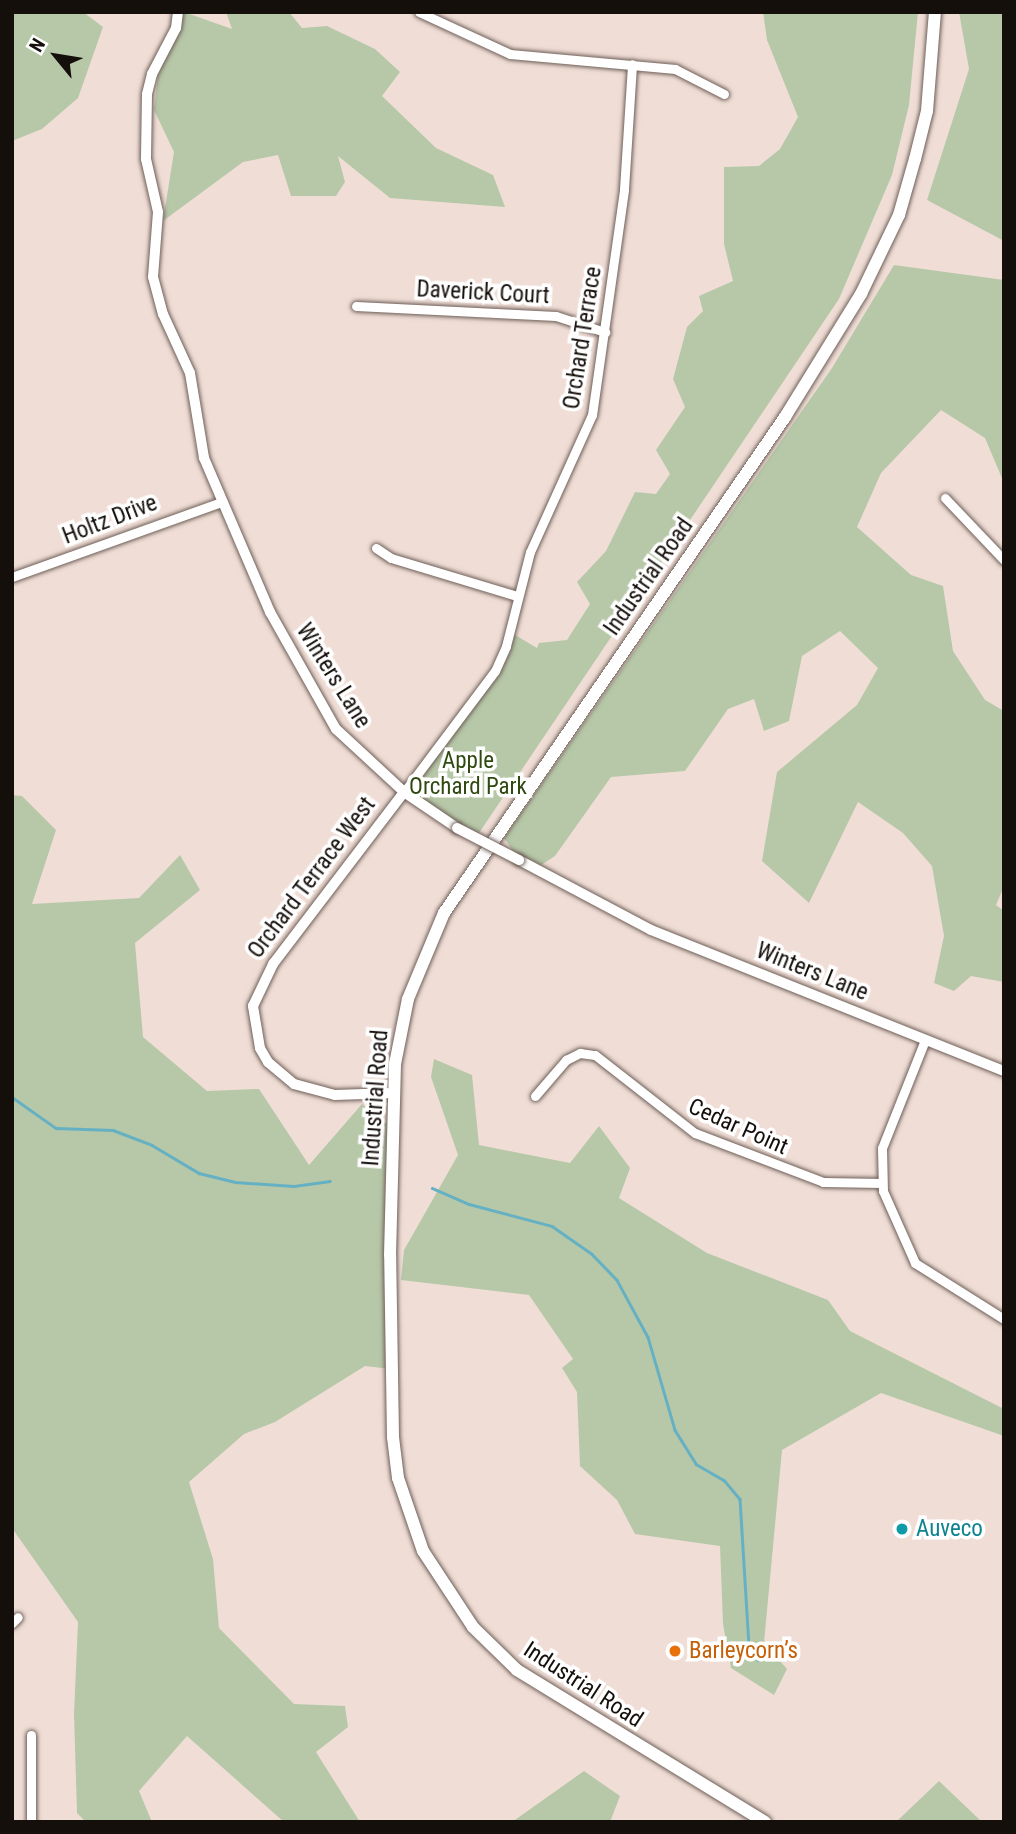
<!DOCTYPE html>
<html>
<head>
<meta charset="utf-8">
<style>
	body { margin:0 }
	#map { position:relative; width:1016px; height:1834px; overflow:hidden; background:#f0ded6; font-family:"Roboto Condensed",sans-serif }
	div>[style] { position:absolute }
	.green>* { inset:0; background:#b7c8a8 }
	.stream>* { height:2.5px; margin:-1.25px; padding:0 1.25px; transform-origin:1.25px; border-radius:1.25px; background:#65b1c3 }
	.roads { filter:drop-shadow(0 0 2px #6e5f58) drop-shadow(0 0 2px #6e5f58) }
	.minor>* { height:9px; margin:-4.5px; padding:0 4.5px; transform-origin:4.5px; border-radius:4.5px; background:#fff }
	.tertiary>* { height:10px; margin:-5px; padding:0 5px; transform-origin:5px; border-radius:5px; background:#fff }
	.secondary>* { height:12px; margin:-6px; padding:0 6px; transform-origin:6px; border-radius:6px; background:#fff }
	.bridges { filter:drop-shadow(0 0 2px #6e5f58) drop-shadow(0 0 2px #6e5f58) }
	.tertiary-bridge>* { height:10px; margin:-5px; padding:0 5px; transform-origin:5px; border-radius:5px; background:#fff }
	.dots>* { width:19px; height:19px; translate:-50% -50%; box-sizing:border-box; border:4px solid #fff; border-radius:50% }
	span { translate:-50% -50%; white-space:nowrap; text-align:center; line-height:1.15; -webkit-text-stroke:7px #fff; paint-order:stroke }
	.street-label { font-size:23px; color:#150f0c }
	.park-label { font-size:23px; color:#304910 }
	.culture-label { font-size:23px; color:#0d838f }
	.left { translate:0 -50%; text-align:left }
	.food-label { font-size:23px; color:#c56008 }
	.frame { position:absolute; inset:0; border:14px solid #150f0c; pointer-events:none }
	.north { position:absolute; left:21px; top:21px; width:70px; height:70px; -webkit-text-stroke:5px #fff; paint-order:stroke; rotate:300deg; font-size:19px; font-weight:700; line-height:28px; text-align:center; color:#150f0c }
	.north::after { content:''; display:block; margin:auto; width:24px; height:32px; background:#150f0c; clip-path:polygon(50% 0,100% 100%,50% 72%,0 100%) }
</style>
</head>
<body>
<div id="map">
	<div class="green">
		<i style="clip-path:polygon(12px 12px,83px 12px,103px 27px,78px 98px,42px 129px,12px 141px)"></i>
		<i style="clip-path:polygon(184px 12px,232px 29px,226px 12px,289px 12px,302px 28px,327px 26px,375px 49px,400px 72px,382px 96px,436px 148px,493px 175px,505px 207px,390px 198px,338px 156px,345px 182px,336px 196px,291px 196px,278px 155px,243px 162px,163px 221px,174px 152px,154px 110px,158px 76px)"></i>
		<i style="clip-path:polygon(763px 12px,918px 12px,909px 105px,892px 175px,839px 299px,477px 836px,404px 792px,487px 684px,510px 632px,537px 648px,539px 643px,567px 640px,590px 604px,577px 582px,606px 551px,635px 492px,656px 494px,670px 474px,656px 450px,685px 407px,673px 379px,687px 327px,703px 311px,699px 296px,733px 281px,724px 244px,724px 167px,759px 166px,780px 149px,798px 117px,767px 40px)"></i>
		<i style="clip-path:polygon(959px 12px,1004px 12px,1004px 241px,927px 200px,969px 69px)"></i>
		<i style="clip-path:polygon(894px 265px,1004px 280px,1004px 483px,985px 438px,941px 410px,881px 473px,857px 527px,911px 575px,943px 586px,953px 651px,985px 700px,1004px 711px,1004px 886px,996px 905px,1004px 911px,1004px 982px,971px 976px,954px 991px,934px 983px,944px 936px,932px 866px,903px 833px,858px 802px,809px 903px,762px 861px,777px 772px,857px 705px,878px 668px,840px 631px,802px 656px,789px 721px,764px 731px,754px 699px,728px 709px,685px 771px,611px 777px,555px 856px,535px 869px,519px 860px,504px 838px,832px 368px)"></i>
		<i style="clip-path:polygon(12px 795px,22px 796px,56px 830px,32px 904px,139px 898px,180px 855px,200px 890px,135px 943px,143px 1037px,207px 1091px,259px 1089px,309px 1165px,362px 1104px,392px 1127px,390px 1369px,365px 1366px,275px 1422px,244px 1434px,189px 1482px,213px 1559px,219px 1628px,294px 1704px,345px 1706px,348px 1727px,316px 1752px,360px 1822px,284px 1822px,187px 1736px,139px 1791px,152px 1822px,86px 1822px,77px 1813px,74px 1714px,78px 1622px,12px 1528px)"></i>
		<i style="clip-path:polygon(434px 1059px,472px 1075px,479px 1145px,570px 1163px,599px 1126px,630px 1168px,619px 1198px,707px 1253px,828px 1300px,850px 1331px,1004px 1409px,1004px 1436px,881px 1393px,782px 1450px,764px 1643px,787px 1669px,774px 1695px,731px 1668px,723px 1624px,720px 1546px,635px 1534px,617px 1500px,580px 1466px,577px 1392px,562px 1368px,573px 1359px,529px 1295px,401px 1280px,404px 1250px,458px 1155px,431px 1077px)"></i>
		<i style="clip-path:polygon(584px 1771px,620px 1796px,610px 1822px,512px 1822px)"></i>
		<i style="clip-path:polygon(939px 1781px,982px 1822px,896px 1822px)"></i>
	</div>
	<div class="stream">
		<i style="left:12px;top:1097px;width:54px;rotate:35.2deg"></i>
		<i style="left:56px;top:1128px;width:57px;rotate:2deg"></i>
		<i style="left:113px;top:1130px;width:42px;rotate:21deg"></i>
		<i style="left:152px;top:1145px;width:55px;rotate:30.8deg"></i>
		<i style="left:199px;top:1173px;width:37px;rotate:14deg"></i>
		<i style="left:235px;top:1182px;width:59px;rotate:3.9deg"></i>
		<i style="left:294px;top:1186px;width:36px;rotate:-8deg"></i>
		<i style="left:432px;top:1188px;width:40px;rotate:23.4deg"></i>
		<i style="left:469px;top:1204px;width:86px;rotate:14.8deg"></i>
		<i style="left:552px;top:1226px;width:49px;rotate:35deg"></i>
		<i style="left:592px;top:1254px;width:36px;rotate:46deg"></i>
		<i style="left:617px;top:1280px;width:65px;rotate:61.5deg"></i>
		<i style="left:648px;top:1337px;width:97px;rotate:73.8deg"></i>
		<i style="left:675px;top:1430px;width:40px;rotate:58deg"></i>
		<i style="left:696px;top:1464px;width:32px;rotate:30deg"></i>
		<i style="left:724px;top:1480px;width:25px;rotate:50deg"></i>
		<i style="left:740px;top:1499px;width:146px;rotate:86.5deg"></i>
		<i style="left:749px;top:1645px;width:17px;rotate:59deg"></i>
	</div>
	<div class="roads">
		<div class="minor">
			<i style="left:419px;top:12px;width:100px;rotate:24.8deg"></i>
			<i style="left:510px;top:54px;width:166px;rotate:5.2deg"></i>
			<i style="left:675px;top:69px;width:55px;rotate:27deg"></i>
			<i style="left:356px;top:306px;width:200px;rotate:2.9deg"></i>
			<i style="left:556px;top:316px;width:52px;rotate:18.1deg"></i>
			<i style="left:945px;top:498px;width:86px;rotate:46.4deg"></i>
			<i style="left:376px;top:548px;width:18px;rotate:34deg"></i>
			<i style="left:391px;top:558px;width:132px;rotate:16.8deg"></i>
			<i style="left:12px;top:577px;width:223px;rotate:-19.7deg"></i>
			<i style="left:404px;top:792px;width:151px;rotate:-53.1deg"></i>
			<i style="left:495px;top:671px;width:27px;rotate:-66deg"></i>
			<i style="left:506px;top:646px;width:97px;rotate:-75.7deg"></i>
			<i style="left:530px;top:552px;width:150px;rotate:-65.7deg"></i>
			<i style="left:592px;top:415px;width:228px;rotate:-81.9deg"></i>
			<i style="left:624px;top:189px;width:125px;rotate:-86.3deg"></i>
			<i style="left:925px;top:1040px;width:116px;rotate:111.7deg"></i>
			<i style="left:882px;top:1148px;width:43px;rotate:88.7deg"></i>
			<i style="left:883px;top:1191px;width:79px;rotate:66deg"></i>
			<i style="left:915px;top:1263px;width:105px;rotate:32.2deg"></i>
			<i style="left:535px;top:1096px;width:48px;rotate:-49.3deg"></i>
			<i style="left:566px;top:1060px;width:16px;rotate:-27deg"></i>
			<i style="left:580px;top:1053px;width:15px;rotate:8deg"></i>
			<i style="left:595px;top:1055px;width:127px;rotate:38deg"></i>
			<i style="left:695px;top:1133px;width:137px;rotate:20.9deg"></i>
			<i style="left:823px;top:1182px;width:59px;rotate:1deg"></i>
			<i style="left:12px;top:1623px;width:8px;rotate:-45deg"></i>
			<i style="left:31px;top:1822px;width:87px;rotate:-90deg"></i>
		</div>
		<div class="tertiary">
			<i style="left:178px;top:12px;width:16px;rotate:97deg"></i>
			<i style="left:176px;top:28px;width:52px;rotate:117.6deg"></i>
			<i style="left:152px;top:74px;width:21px;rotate:104deg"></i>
			<i style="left:147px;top:94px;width:65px;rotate:90.9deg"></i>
			<i style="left:146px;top:159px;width:54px;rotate:77.2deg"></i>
			<i style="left:158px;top:212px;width:65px;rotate:94.4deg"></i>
			<i style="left:153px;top:277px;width:38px;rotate:75deg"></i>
			<i style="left:163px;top:314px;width:65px;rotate:65.4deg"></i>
			<i style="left:190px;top:373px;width:86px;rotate:80.6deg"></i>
			<i style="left:204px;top:458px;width:168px;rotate:66.8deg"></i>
			<i style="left:270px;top:612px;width:134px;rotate:60.6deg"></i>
			<i style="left:336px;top:729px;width:93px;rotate:42.8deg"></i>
			<i style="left:404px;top:792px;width:64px;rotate:34.2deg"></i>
			<i style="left:519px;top:860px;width:149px;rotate:27.9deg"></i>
			<i style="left:651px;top:930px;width:380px;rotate:21.8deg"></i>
			<i style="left:393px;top:1093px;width:58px;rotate:178deg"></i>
			<i style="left:335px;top:1095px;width:42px;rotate:-165deg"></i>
			<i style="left:294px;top:1084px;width:34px;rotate:-140deg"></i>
			<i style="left:268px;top:1062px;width:16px;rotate:-120deg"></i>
			<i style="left:260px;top:1048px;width:43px;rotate:-99.5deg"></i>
			<i style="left:253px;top:1006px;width:47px;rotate:-64.5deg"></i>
			<i style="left:273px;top:964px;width:216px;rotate:-52.7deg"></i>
		</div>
		<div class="secondary">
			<i style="left:765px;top:1822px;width:291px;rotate:-148.5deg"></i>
			<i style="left:517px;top:1670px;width:62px;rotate:-135.7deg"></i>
			<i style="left:473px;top:1627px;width:91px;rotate:-123.3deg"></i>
			<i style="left:423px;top:1551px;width:77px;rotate:-108.9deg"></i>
			<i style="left:398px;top:1478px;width:41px;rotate:-97deg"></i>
			<i style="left:393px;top:1437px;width:182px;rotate:-90.9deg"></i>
			<i style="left:390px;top:1255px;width:191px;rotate:-88.5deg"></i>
			<i style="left:395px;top:1064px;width:66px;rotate:-78.7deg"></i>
			<i style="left:408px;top:999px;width:93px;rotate:-67.3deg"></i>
			<i style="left:444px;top:913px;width:602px;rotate:-55.49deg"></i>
			<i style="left:785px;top:417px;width:145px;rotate:-58.3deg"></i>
			<i style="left:861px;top:294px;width:88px;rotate:-64.3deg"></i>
			<i style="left:899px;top:215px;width:58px;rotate:-74.1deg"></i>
			<i style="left:915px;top:159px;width:49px;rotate:-76deg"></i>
			<i style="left:927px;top:111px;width:99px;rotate:-85.4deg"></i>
		</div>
	</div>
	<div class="bridges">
		<div class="tertiary-bridge">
			<i style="left:457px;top:828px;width:70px;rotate:27.3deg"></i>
		</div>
	</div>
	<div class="dots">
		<i style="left:902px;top:1529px;background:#0f9aa8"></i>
		<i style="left:675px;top:1651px;background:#e8710a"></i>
	</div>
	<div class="street-label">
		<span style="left:483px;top:293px;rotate:3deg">Daverick Court</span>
		<span style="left:583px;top:338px;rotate:-81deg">Orchard Terrace</span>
		<span style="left:110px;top:520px;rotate:-21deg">Holtz Drive</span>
		<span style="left:649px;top:577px;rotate:-55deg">Industrial Road</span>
		<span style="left:333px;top:676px;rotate:58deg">Winters Lane</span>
		<span style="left:312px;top:878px;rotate:-53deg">Orchard Terrace West</span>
		<span style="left:812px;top:972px;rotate:22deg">Winters Lane</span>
		<span style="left:376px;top:1098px;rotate:-86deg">Industrial Road</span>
		<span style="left:738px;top:1127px;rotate:24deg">Cedar Point</span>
		<span style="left:583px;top:1685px;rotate:33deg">Industrial Road</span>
	</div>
	<div class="park-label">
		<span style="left:468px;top:774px">Apple<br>Orchard Park</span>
	</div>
	<div class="culture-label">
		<span class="left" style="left:916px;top:1529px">Auveco</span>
	</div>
	<div class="food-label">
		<span class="left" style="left:689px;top:1651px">Barleycorn’s</span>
	</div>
	<div class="frame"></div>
	<div class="north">N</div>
</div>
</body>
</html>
